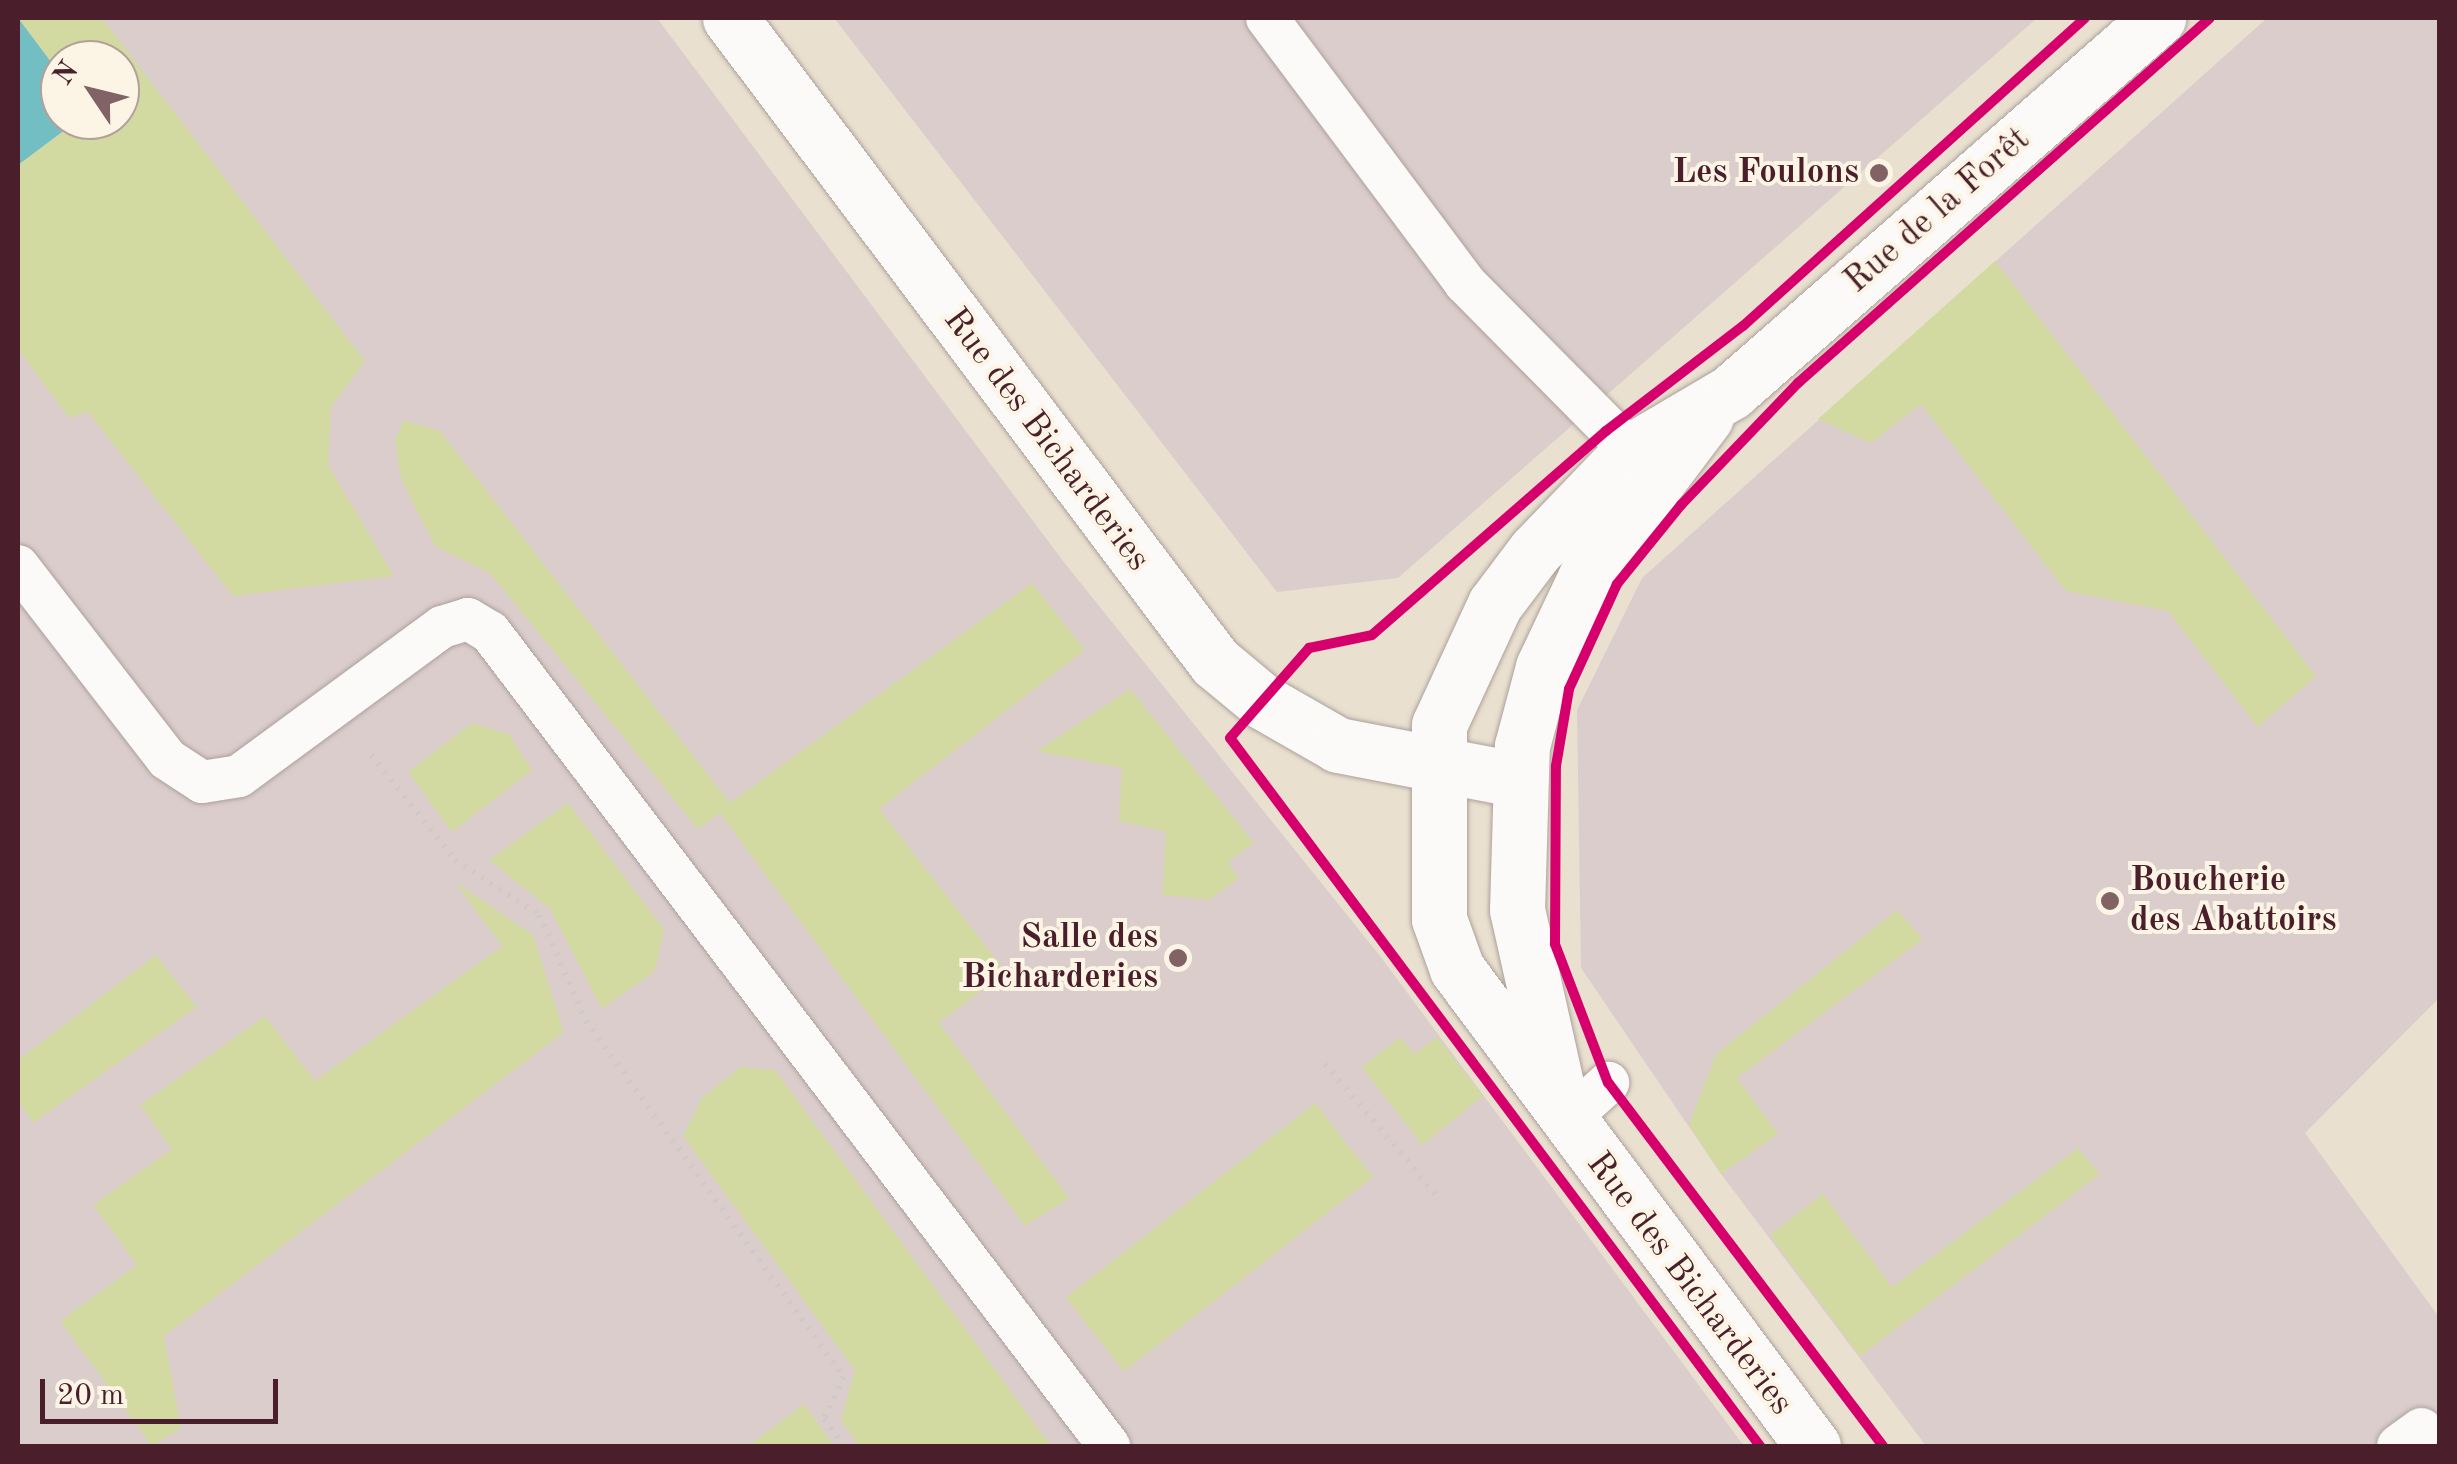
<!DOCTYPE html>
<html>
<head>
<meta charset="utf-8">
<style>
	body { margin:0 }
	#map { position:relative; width:2457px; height:1464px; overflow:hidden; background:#eae0d0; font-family:"Old Standard TT",serif }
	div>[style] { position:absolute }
	.industrial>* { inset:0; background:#dccdcd }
	.green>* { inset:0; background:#d2daa1; transform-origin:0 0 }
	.water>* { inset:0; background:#73bec3 }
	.path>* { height:6px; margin-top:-3px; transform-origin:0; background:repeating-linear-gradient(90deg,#cfc9c7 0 2.5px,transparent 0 10.5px) }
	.roads { filter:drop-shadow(0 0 2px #aca19a) drop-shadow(0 0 2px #aca19a) }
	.lane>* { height:42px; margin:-21px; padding:0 21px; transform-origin:21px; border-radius:21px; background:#fcfaf8 }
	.street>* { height:55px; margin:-27.5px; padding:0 27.5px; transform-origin:27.5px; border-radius:27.5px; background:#fcfaf8 }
	.cycleway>* { height:10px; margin:-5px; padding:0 5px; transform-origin:5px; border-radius:5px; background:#d6006c }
	.dots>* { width:28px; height:28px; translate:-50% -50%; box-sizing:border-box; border:5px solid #fcf5e5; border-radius:50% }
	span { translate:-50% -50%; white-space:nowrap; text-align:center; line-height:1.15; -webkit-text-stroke:8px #fcf5e5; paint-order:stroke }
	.poi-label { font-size:35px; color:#4a1f2b; font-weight:700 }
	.right { translate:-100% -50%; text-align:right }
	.left { translate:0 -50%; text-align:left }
	.street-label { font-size:35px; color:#4a1f2b }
	.frame { position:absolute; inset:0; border:20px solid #4a1f2b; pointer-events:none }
	.north { position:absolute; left:40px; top:40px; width:100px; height:100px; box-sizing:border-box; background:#fcf5e5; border:2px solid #b59f9b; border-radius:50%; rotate:305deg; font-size:28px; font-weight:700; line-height:40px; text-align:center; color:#4a1f2b }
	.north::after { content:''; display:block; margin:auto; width:35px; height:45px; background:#826365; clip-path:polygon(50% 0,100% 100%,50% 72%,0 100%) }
	.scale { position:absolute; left:40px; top:1379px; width:238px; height:45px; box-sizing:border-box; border:5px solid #4a1f2b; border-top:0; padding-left:12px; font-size:30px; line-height:35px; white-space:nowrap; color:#4a1f2b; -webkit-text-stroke:8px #fcf5e5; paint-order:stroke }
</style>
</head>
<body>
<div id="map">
	<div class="industrial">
		<i style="clip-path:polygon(evenodd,18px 18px,657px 18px,1063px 561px,1380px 956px,1744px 1446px,18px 1446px,18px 18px,60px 60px,120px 60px,120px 120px,60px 120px,60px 60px)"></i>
		<i style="clip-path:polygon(834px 18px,2037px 18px,1398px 578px,1277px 592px)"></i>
		<i style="clip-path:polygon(2267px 18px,2439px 18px,2439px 998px,2305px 1133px,2439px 1317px,2439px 1446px,1926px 1446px,1721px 1174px,1581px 968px,1577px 710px,1642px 578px)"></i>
	</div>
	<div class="green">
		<i style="clip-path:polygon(18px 18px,102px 18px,365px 361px,331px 407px,328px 465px,394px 576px,233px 596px,88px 412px,69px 418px,18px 349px,18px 165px,78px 120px,120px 120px,120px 60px,60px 60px,60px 74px)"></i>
		<i style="clip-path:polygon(1995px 261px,2316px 676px,2258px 727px,2168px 611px,2066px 591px,1921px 404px,1871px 443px,1818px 419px)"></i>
		<i style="clip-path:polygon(404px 420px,440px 431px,730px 803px,1032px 583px,1085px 650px,879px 809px,1006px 972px,939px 1023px,1069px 1198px,1025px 1226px,720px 813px,698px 829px,490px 573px,435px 546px,401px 479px,395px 440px)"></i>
		<i style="clip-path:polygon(1130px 689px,1254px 843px,1228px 862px,1239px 878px,1209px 900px,1162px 895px,1166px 832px,1119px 821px,1122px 768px,1037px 751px)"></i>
		<i style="clip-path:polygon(472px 723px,509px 734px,532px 770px,452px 832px,408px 772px)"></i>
		<i style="clip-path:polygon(568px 803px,664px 929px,655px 971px,602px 1009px,550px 909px,489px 860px)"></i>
		<i style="clip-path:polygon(455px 882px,533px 935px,564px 1032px,164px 1336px,181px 1428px,152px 1446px,60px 1321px,137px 1265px,93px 1205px,172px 1149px,140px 1105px,265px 1016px,315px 1081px,502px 946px)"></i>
		<i style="clip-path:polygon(1897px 910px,1923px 939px,1737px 1078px,1778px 1134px,1721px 1174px,1689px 1125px,1716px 1054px)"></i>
		<i style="clip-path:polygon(156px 955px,197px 1007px,33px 1123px,18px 1101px,18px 1060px)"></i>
		<i style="clip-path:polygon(1400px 1037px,1414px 1054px,1437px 1037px,1483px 1096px,1422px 1145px,1362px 1067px)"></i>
		<i style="clip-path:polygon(740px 1067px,775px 1070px,1051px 1446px,859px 1446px,841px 1420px,855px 1370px,683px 1136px,702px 1098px)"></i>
		<i style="left:1315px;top:1103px;width:94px;height:316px;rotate:52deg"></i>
		<i style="clip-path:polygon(2078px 1148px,2100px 1174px,1860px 1356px,1770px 1235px,1823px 1194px,1892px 1287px)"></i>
		<i style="clip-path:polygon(804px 1404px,834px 1446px,748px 1446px)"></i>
	</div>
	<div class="water">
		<i style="clip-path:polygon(18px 18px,60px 74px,60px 120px,78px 120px,18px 165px)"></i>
	</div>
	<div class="path">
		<i style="left:371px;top:755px;width:134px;rotate:51.3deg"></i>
		<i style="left:455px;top:860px;width:100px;rotate:33.2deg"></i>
		<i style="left:539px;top:915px;width:116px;rotate:66.1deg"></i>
		<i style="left:586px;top:1021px;width:440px;rotate:54.1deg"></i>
		<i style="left:844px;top:1377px;width:47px;rotate:115.5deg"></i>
		<i style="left:824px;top:1419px;width:34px;rotate:53deg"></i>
		<i style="left:1325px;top:1064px;width:172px;rotate:49.7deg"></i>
	</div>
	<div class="roads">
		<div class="lane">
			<i style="left:1267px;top:18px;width:331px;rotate:53.2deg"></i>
			<i style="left:1465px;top:283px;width:236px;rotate:45.3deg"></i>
			<i style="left:18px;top:566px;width:244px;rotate:52.3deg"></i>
			<i style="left:167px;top:759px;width:42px;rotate:33.3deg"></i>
			<i style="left:202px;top:782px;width:37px;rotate:-9deg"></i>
			<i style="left:239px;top:776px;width:252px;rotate:-36.3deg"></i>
			<i style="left:442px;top:627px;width:27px;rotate:-17deg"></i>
			<i style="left:468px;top:619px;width:26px;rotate:31deg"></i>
			<i style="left:490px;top:632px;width:1023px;rotate:52.75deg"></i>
			<i style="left:1566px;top:1121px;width:57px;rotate:-42.1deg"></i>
			<i style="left:2398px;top:1446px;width:29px;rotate:-36deg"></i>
		</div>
		<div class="street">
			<i style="left:730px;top:18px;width:806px;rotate:53.02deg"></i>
			<i style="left:1215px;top:662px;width:62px;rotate:39.8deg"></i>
			<i style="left:1263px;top:702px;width:86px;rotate:29.8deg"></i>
			<i style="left:1338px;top:745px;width:184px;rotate:10.9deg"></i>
			<i style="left:1556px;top:1084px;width:178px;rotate:-102.6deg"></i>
			<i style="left:1517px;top:910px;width:164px;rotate:-88.3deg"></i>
			<i style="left:1522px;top:746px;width:82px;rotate:-75.1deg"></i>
			<i style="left:1543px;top:667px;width:101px;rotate:-64.7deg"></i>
			<i style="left:1586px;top:576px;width:199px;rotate:-53deg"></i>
			<i style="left:1813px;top:1446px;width:595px;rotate:-126.74deg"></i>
			<i style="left:1457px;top:969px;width:53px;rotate:-109.8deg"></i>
			<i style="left:1439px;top:919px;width:194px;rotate:-90deg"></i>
			<i style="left:1439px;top:725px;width:133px;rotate:-65.2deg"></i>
			<i style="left:1495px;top:604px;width:66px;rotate:-53deg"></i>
			<i style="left:1535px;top:551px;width:139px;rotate:-46.2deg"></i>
			<i style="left:1631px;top:451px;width:116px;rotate:-30.5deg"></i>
			<i style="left:1731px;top:392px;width:568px;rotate:-41.21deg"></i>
		</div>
	</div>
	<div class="cycleway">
		<i style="left:1760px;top:1446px;width:884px;rotate:-126.82deg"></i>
		<i style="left:1230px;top:738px;width:120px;rotate:-48.7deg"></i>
		<i style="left:1309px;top:648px;width:64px;rotate:-11.7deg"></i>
		<i style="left:1372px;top:635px;width:310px;rotate:-41.1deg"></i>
		<i style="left:1606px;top:431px;width:173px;rotate:-37.5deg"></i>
		<i style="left:1743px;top:326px;width:460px;rotate:-42deg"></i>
		<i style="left:1883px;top:1446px;width:455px;rotate:-127.1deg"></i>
		<i style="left:1608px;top:1083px;width:149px;rotate:-110.9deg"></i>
		<i style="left:1555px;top:944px;width:178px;rotate:-89.7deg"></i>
		<i style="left:1556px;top:766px;width:78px;rotate:-80.4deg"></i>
		<i style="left:1569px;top:689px;width:115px;rotate:-65.4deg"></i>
		<i style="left:1617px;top:584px;width:102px;rotate:-51deg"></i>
		<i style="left:1681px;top:505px;width:169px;rotate:-46.2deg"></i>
		<i style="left:1798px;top:383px;width:550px;rotate:-41.54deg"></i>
	</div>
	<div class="dots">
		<i style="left:1879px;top:173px;background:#826365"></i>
		<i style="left:2110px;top:901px;background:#826365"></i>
		<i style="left:1178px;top:958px;background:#826365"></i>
	</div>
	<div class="poi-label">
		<span class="right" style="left:1859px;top:173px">Les Foulons</span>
		<span class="left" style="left:2130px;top:901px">Boucherie<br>des Abattoirs</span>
		<span class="right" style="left:1158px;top:958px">Salle des<br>Bicharderies</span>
	</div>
	<div class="street-label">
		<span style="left:1938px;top:211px;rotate:-41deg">Rue de la Forêt</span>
		<span style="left:1046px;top:440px;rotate:53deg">Rue des Bicharderies</span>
		<span style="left:1689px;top:1284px;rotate:53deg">Rue des Bicharderies</span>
	</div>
	<div class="frame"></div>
	<div class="north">N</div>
	<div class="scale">20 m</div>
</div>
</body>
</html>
